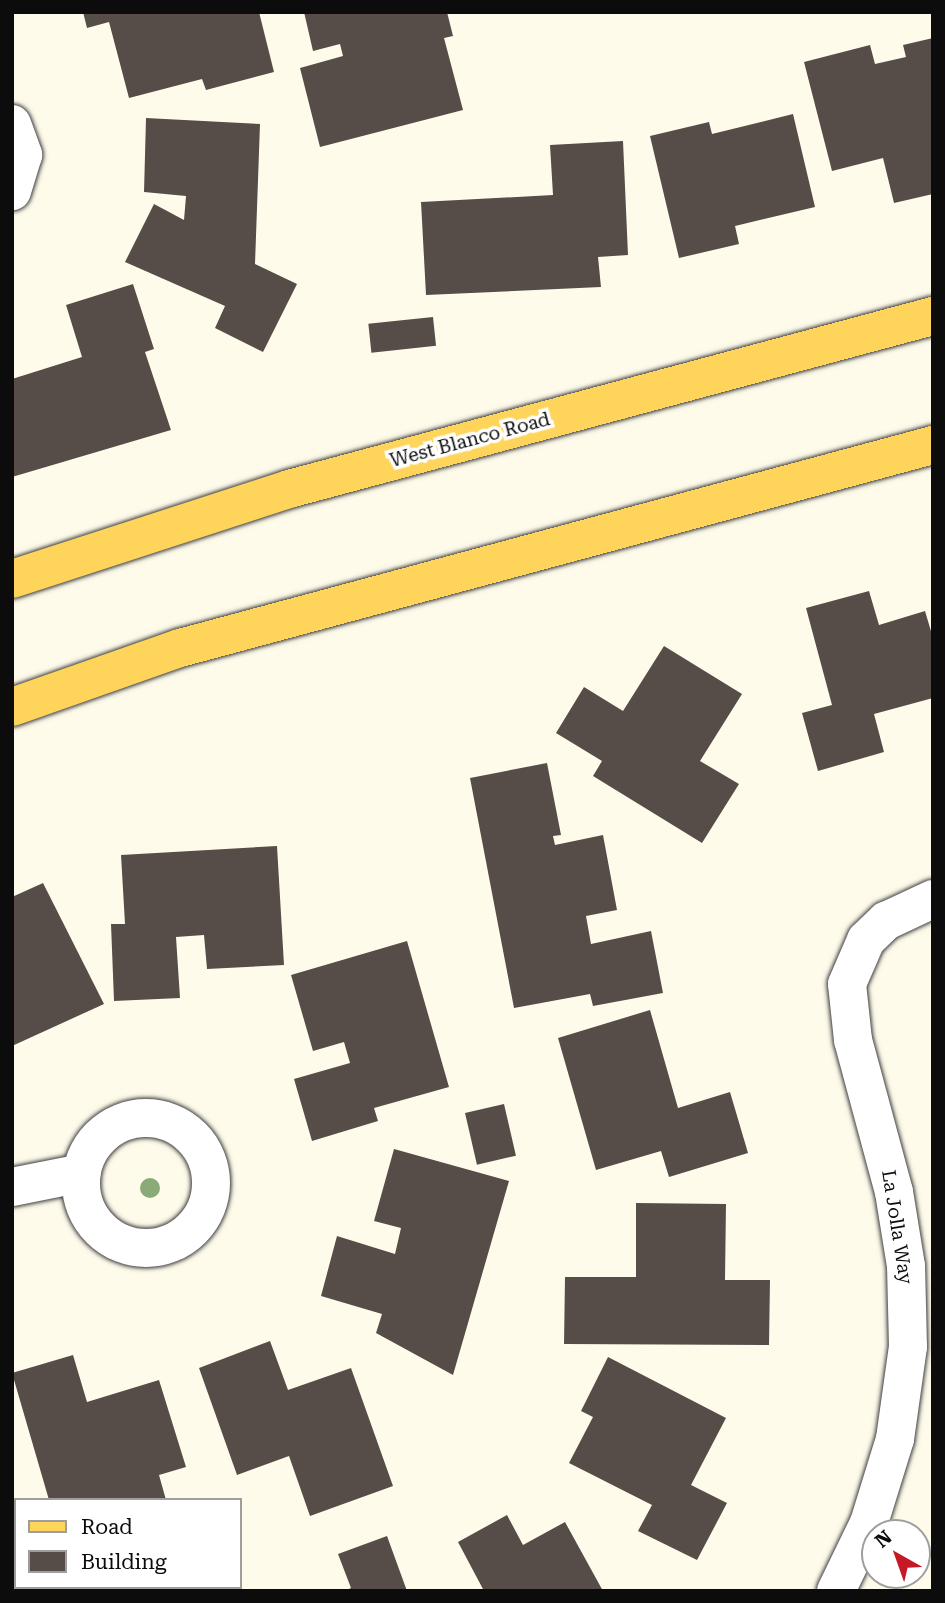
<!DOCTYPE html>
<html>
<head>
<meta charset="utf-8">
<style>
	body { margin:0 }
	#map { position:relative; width:945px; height:1603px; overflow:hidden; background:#fffbeb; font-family:"Roboto Serif",serif }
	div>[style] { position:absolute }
	.building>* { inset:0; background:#564d48; transform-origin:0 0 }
	.roads { filter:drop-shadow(0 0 2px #3f3f3f) drop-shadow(0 0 2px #3f3f3f) }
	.street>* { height:38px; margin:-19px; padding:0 19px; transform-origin:19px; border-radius:19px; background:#fff }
	.street>.ring { margin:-19px; padding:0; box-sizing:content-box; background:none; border:38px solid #fff; border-radius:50% }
	.primary>* { height:38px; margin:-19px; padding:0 19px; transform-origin:19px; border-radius:19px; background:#ffd45b }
	.trees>* { width:20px; height:20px; margin:-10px; border-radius:50%; background:#8aab77 }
	span { translate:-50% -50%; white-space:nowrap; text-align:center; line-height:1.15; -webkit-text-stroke:7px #fff; paint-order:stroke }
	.street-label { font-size:19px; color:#0c0c0c }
	.frame { position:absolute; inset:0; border:14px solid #0c0c0c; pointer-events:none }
	.legend { position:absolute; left:14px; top:1498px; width:228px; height:91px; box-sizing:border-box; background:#fff; border:2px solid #9e9e9e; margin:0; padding:9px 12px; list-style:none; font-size:21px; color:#0c0c0c }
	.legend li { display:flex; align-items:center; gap:14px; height:35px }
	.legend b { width:35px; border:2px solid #9e9e9e }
	.north { position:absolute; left:861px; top:1519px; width:70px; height:70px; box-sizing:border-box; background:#fff; border:2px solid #9e9e9e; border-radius:50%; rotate:320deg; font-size:19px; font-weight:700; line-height:28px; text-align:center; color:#0c0c0c }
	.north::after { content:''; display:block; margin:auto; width:24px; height:32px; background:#c71925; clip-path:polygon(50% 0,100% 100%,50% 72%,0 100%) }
</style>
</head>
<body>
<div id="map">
	<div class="building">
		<i style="clip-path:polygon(83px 12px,259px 12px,274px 72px,206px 90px,202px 79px,129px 98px,109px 22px,87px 28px)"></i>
		<i style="clip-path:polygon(304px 12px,447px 12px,453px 36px,444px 38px,463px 110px,320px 147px,300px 68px,343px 56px,340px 44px,313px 51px)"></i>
		<i style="clip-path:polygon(933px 38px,933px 194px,894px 203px,883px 158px,832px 171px,804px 62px,870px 45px,875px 64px,906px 57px,903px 45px)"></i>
		<i style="clip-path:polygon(793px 114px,815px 207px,735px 226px,739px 244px,679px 258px,650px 136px,709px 122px,712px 134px)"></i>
		<i style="clip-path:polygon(146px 118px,260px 124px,255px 264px,297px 284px,263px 352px,215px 328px,225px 306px,125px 262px,154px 204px,184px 220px,186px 196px,144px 192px)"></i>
		<i style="clip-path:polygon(623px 141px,628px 255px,598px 257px,601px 287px,426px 295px,421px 202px,553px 195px,550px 145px)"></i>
		<i style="clip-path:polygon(133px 284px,154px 349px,145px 352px,171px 430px,12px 477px,12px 379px,82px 357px,66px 305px)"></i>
		<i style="left:433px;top:317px;width:29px;height:65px;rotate:84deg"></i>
		<i style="clip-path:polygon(869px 591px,879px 625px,925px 611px,933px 638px,933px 698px,874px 714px,884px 752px,818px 771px,802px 713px,832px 705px,806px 608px)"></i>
		<i style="clip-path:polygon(664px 646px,742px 694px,700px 761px,739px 784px,702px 843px,593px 776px,602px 761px,556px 733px,584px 687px,623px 711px)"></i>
		<i style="clip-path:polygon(547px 763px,561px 835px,553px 836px,555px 845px,603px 835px,617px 910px,586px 916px,591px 944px,651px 931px,663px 993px,593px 1006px,590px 994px,514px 1008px,470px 778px)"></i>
		<i style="clip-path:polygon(277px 846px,284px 965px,207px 969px,204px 935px,176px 937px,180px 998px,114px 1001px,111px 924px,125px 924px,121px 855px)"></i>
		<i style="clip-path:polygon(43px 883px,104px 1004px,12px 1046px,12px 897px)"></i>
		<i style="clip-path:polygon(407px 941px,449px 1087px,374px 1108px,378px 1121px,312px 1141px,294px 1079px,350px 1063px,344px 1042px,313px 1051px,291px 975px)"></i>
		<i style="clip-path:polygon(650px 1010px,678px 1108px,730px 1092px,748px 1153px,669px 1177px,661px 1151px,596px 1170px,558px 1038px)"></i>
		<i style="left:504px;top:1104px;width:53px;height:40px;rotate:77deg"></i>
		<i style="clip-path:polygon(394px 1149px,509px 1181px,453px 1375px,376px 1333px,382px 1314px,321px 1296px,337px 1236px,395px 1254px,401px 1228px,374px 1221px)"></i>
		<i style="clip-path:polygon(636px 1203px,726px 1204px,725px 1280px,770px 1280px,769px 1345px,564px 1344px,565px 1277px,636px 1277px)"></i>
		<i style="clip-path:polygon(270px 1341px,288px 1390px,351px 1368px,393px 1486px,310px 1516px,289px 1456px,237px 1475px,199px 1368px)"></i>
		<i style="clip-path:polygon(73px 1355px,87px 1402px,159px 1380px,186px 1467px,159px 1475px,166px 1500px,49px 1500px,12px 1373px)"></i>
		<i style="clip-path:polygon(608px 1357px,726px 1418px,691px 1485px,727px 1503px,697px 1560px,638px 1531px,652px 1505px,569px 1463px,593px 1417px,581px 1411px)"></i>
		<i style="clip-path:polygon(507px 1515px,523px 1545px,565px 1522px,603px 1591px,484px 1591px,458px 1542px)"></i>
		<i style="clip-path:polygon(387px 1536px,407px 1591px,344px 1591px,351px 1588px,338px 1554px)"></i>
	</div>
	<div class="roads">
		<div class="street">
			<i style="left:12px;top:124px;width:33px;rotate:70deg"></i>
			<i style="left:23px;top:155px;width:38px;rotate:107deg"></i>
			<i class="ring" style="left:81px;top:1118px;width:92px;height:92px"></i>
			<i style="left:12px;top:1187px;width:71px;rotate:-11.3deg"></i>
			<i style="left:836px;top:1591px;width:76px;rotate:-64.1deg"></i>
			<i style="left:869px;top:1523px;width:88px;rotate:-72.8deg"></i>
			<i style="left:895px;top:1439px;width:93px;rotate:-82deg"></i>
			<i style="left:908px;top:1347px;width:81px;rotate:-91.4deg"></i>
			<i style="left:906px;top:1266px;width:75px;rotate:-99.2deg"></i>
			<i style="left:894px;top:1192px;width:157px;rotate:-105.1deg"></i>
			<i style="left:853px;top:1040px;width:56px;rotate:-96.1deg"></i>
			<i style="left:847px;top:984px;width:48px;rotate:-66.6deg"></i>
			<i style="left:866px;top:940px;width:28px;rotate:-44deg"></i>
			<i style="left:886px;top:921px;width:52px;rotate:-25.1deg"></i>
		</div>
		<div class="primary">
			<i style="left:12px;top:579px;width:291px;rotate:-18deg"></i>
			<i style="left:289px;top:489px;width:667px;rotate:-15.04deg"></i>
			<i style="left:12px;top:707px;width:178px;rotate:-19.4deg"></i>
			<i style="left:180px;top:648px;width:780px;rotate:-15.09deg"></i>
		</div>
	</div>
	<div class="trees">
		<i style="left:150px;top:1188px"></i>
	</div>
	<div class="street-label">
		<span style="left:470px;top:440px;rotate:-15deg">West Blanco Road</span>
		<span style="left:897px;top:1227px;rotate:81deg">La Jolla Way</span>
	</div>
	<div class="frame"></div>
	<ul class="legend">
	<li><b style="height:9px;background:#ffd45b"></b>Road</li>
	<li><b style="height:19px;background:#564d48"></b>Building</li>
	</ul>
	<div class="north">N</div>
</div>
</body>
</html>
